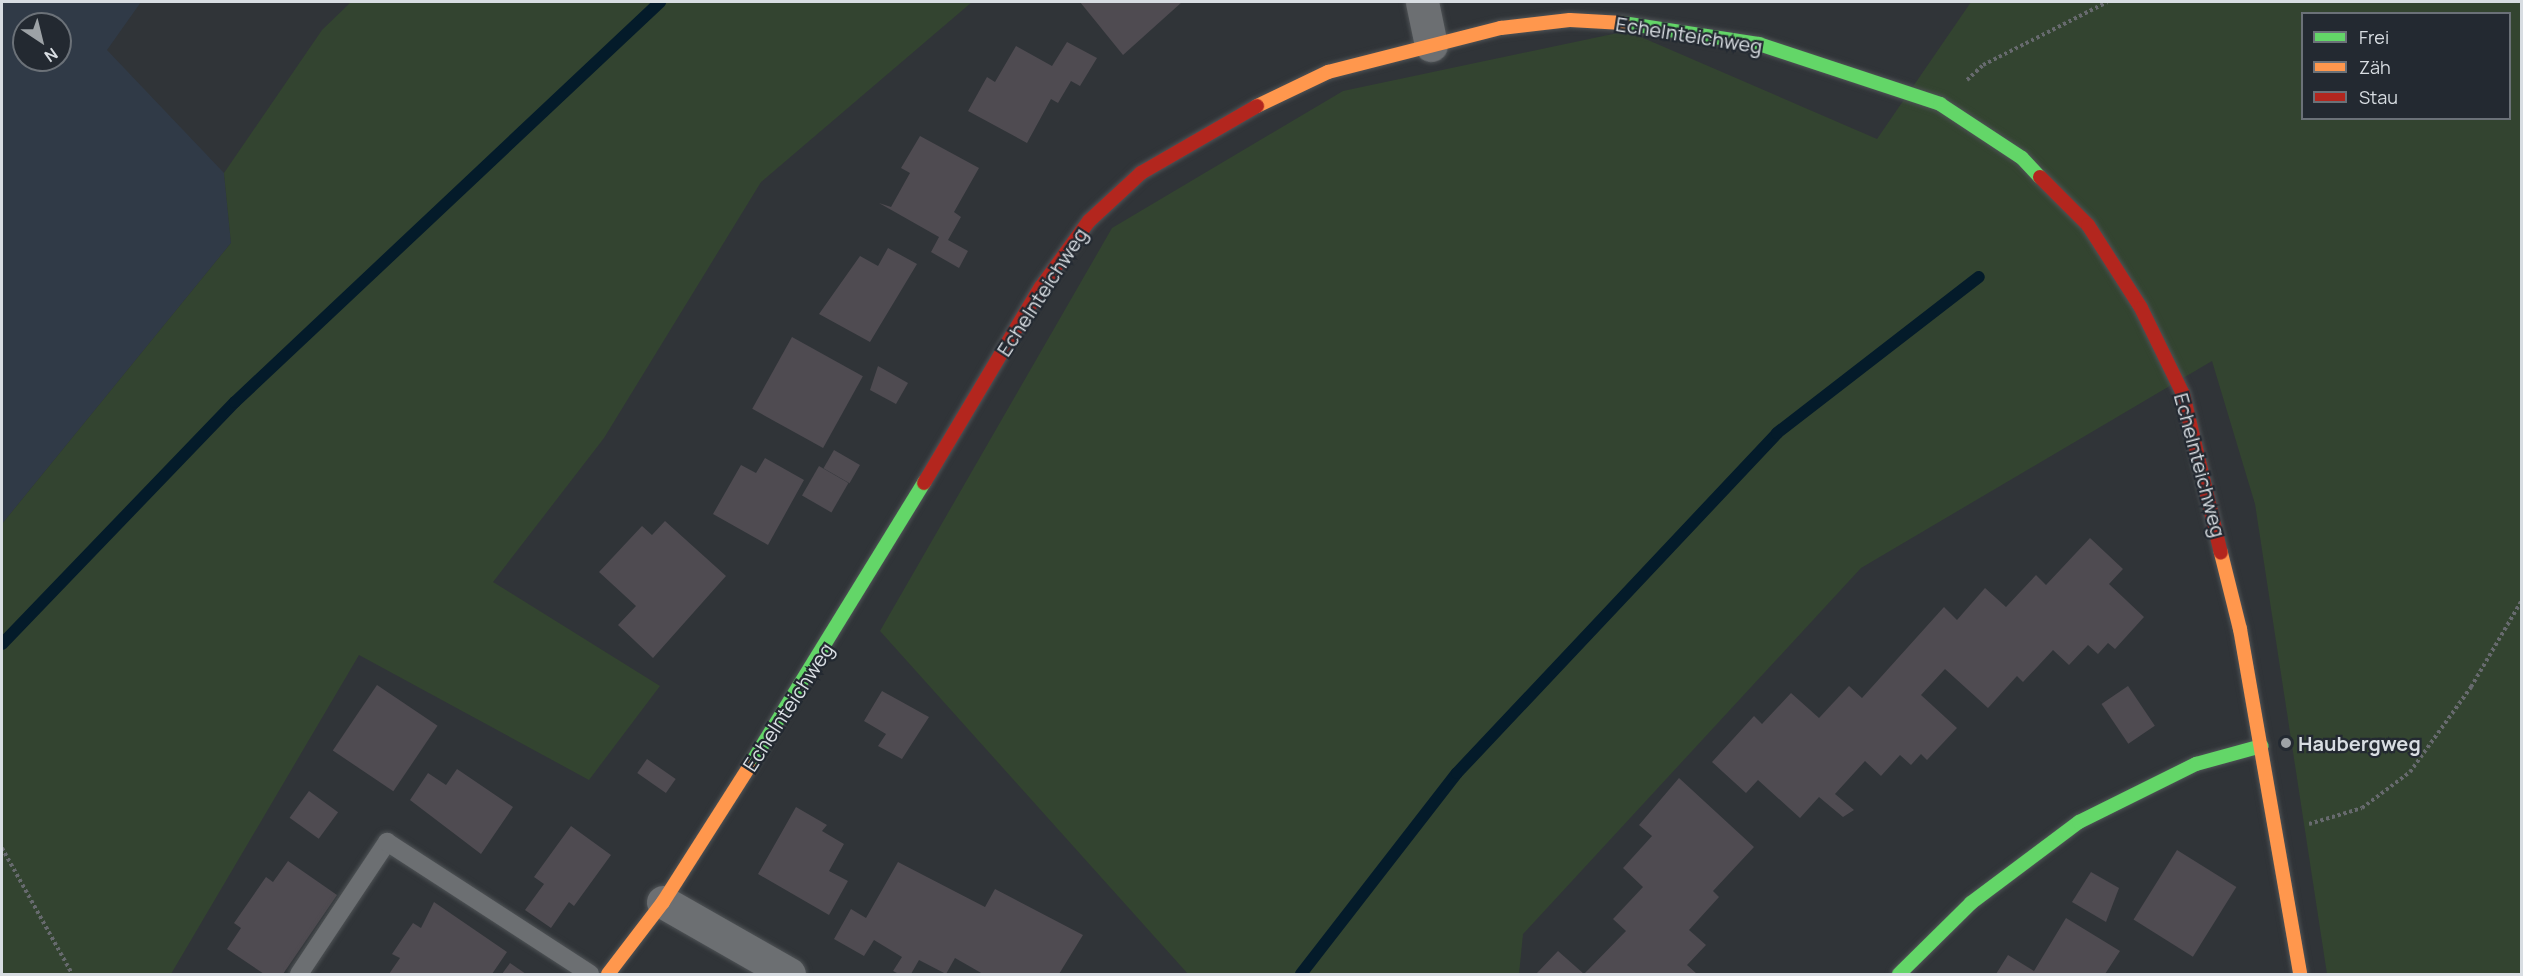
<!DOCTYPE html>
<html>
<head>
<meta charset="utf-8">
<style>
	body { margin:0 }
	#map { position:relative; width:2523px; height:976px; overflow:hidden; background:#303438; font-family:Manrope,sans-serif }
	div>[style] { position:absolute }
	.built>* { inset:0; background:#303a47 }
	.green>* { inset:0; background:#334430 }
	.stream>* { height:12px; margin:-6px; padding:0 6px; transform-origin:6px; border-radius:6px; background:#041b2a }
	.building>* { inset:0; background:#4f4b51; transform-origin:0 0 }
	.path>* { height:4px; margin-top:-2px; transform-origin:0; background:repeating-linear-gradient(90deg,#676a6e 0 3px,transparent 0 6px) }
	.roads { filter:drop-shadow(0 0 2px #4f5356) drop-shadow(0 0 2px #4f5356) }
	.lane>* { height:18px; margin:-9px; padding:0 9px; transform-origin:9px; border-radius:9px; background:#6c6f72 }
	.street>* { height:33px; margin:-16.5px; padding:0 16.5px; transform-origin:16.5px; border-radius:16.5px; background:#6c6f72 }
	.fast>* { height:14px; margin:-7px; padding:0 7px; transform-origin:7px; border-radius:7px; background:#63d668 }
	.slow>* { height:14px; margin:-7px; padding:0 7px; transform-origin:7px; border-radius:7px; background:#ff974d }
	.jam>* { height:14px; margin:-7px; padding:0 7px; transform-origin:7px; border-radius:7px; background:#b3261e }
	.dots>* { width:16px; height:16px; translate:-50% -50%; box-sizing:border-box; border:3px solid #232931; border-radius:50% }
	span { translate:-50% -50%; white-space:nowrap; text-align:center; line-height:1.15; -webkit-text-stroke:4.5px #232931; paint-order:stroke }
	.street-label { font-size:20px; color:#d8dde2 }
	.poi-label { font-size:20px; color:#d8dde2; font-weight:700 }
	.left { translate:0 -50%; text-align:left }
	.frame { position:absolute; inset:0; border:3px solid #d8dde2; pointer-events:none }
	.legend { position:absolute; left:2301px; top:12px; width:210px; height:108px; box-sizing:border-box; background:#232931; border:2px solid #6b7178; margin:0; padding:8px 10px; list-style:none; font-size:18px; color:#d8dde2 }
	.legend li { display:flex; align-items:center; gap:12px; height:30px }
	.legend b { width:30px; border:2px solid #6b7178 }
	.north { position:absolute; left:12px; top:12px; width:60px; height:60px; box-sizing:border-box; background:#232931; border:2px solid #6b7178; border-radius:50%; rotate:145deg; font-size:16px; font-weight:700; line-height:24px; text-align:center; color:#d8dde2 }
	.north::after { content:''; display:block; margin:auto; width:21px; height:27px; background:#9da2a6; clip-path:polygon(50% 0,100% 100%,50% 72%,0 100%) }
</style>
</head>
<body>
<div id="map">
	<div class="built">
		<i style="clip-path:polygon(evenodd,2px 2px,141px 2px,107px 50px,224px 173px,231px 243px,2px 524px,2px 2px,24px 24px,60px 24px,60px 60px,24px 60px,24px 24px)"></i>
	</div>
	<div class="green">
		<i style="clip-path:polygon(351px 2px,972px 2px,761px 182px,604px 438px,493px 582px,660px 686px,589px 780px,359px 655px,171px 974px,2px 974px,2px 524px,231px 243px,224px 173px,322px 30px)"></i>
		<i style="clip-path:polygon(evenodd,1971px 2px,2521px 2px,2521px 974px,2327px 974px,2255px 504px,2212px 361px,1861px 568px,1523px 934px,1519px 974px,1188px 974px,880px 631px,1112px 228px,1343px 91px,1627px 31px,1877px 139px,1971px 2px,2302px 14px,2510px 14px,2510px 118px,2302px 118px,2302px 14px)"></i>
	</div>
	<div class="stream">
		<i style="left:2px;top:644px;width:336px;rotate:-46.1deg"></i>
		<i style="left:235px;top:402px;width:584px;rotate:-43.26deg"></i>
		<i style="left:1301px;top:974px;width:254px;rotate:-52.2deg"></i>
		<i style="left:1457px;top:773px;width:467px;rotate:-46.7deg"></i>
		<i style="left:1777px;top:433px;width:255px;rotate:-37.7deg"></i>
	</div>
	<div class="building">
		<i style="clip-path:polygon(1080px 2px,1182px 2px,1123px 55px)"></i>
		<i style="clip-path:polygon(1067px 42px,1097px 58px,1080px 86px,1071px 81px,1058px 103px,1051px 99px,1027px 143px,968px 111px,987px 77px,995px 82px,1016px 46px,1052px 66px)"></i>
		<i style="clip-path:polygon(920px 136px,979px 168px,954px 212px,961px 217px,948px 240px,968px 251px,959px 268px,931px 252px,939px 237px,879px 203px,891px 207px,910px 173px,901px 168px)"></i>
		<i style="clip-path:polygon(888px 248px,917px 264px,870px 342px,819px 314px,860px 256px,878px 266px)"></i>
		<i style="left:792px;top:337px;width:81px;height:82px;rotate:29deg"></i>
		<i style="clip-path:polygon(878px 366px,908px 383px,896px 404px,870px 390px)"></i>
		<i style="left:834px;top:450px;width:30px;height:21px;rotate:30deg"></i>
		<i style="clip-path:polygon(765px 458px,804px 480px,768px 545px,713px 514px,741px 465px,756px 473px)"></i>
		<i style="left:819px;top:466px;width:34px;height:34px;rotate:30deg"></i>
		<i style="clip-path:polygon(665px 521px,726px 576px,653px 658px,618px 625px,636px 606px,599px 572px,642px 526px,652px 535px)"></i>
		<i style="clip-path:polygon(2090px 538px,2123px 569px,2109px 584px,2144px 617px,2115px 649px,2108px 643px,2098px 654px,2088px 645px,2069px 665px,2053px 650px,2023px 682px,2017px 676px,1988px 708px,1945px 669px,1921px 695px,1957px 728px,1927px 760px,1921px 754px,1911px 765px,1900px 755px,1881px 776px,1865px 761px,1835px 794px,1854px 810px,1843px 817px,1819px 797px,1800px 818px,1758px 780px,1746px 793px,1712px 762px,1754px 716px,1762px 724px,1791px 693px,1819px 718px,1849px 686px,1862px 698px,1944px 607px,1957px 620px,1985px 588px,2006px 607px,2036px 575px,2046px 585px)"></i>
		<i style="left:377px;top:685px;width:73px;height:79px;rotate:34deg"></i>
		<i style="left:2128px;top:686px;width:48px;height:32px;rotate:56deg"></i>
		<i style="clip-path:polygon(882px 691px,929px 717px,902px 759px,878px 746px,886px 734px,864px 721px)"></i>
		<i style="left:647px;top:759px;width:35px;height:17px;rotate:35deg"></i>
		<i style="clip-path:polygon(457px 769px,513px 807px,481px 854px,410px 800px,428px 773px,446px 785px)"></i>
		<i style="clip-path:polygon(1679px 778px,1754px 847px,1713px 891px,1719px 897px,1689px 930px,1706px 945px,1687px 965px,1697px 974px,1536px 974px,1558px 951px,1584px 974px,1626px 931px,1613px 919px,1643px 887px,1623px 868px,1652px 836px,1639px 825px)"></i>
		<i style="left:309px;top:791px;width:36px;height:33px;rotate:36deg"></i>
		<i style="clip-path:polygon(796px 807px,827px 825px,822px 831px,844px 844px,829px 871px,848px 881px,829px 915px,758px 874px)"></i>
		<i style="clip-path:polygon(571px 826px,611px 855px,574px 906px,569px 902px,551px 928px,525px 910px,544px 884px,534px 877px)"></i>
		<i style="left:2177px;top:850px;width:70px;height:82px;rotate:32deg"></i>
		<i style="clip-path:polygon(288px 861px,337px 895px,283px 974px,264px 974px,227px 949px,241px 928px,234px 923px,266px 877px,273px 882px)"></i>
		<i style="clip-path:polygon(898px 862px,985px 907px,995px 889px,1083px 935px,1059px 974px,983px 974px,955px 958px,946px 974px,919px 960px,911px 974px,899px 974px,893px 971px,902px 957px,874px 940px,864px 956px,834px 939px,851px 909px,866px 918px)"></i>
		<i style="clip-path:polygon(2091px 872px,2119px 888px,2106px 922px,2072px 902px)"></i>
		<i style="clip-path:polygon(434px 902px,507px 952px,492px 974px,389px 974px,400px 958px,392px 954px,413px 923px,421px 928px)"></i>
		<i style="clip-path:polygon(2066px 918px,2120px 951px,2105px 974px,1996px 974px,2008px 955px,2034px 971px)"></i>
		<i style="clip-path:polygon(510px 963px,526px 974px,502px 974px)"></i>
	</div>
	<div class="path">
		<i style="left:1967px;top:80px;width:22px;rotate:-43deg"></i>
		<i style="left:1983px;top:65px;width:139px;rotate:-26.9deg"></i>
		<i style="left:2309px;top:824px;width:55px;rotate:-16.8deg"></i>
		<i style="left:2362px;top:808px;width:60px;rotate:-36.9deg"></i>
		<i style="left:2410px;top:772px;width:105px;rotate:-54.3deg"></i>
		<i style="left:2471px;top:687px;width:101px;rotate:-59.6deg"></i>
		<i style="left:2px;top:848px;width:144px;rotate:60.9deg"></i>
	</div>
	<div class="roads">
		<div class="lane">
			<i style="left:299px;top:974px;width:159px;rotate:-56.3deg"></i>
			<i style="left:387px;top:842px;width:242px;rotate:33deg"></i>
		</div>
		<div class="street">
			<i style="left:1422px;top:2px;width:44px;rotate:78.2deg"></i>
			<i style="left:663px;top:902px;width:145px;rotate:29.7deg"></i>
		</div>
		<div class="fast">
			<i style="left:1623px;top:23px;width:138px;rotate:8.8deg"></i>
			<i style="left:1759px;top:44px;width:191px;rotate:18.3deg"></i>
			<i style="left:1940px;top:104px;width:98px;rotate:33.4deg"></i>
			<i style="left:2022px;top:158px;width:26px;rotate:47deg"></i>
			<i style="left:749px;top:767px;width:334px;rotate:-58.4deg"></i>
			<i style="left:1899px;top:974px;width:101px;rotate:-44.6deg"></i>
			<i style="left:1971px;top:903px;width:135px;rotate:-36.9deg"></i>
			<i style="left:2079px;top:822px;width:131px;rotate:-26.4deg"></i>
			<i style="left:2196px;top:764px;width:68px;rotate:-15.3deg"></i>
		</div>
		<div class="slow">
			<i style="left:1257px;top:106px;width:79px;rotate:-25.6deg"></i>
			<i style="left:1328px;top:72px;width:179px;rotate:-14.3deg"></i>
			<i style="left:1501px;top:28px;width:69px;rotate:-6.6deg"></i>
			<i style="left:1570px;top:20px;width:53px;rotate:3.2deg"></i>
			<i style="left:2221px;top:553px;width:78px;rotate:76deg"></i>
			<i style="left:2240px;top:629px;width:350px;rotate:80.1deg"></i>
			<i style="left:608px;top:974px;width:91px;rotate:-52.6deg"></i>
			<i style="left:663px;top:902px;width:160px;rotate:-57.5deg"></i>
		</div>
		<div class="jam">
			<i style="left:2040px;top:177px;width:68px;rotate:45deg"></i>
			<i style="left:2088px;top:225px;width:98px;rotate:57.4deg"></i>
			<i style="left:2141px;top:308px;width:96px;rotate:64deg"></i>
			<i style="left:2183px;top:394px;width:163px;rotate:76.6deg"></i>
			<i style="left:924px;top:483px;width:228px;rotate:-59.2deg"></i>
			<i style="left:1041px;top:287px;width:82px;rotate:-54deg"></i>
			<i style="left:1089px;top:221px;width:71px;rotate:-42.7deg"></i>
			<i style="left:1141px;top:173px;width:134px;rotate:-30deg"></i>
		</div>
	</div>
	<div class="dots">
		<i style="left:2286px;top:743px;background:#9da2a6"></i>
	</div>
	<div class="street-label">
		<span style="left:1689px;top:35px;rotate:9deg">Echelnteichweg</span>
		<span style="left:1042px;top:292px;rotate:-57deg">Echelnteichweg</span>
		<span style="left:2200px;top:465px;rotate:75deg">Echelnteichweg</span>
		<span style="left:788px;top:707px;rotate:-57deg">Echelnteichweg</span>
	</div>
	<div class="poi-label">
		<span class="left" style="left:2298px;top:743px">Haubergweg</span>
	</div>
	<div class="frame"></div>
	<ul class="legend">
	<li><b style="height:8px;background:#63d668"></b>Frei</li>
	<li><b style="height:8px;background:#ff974d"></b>Zäh</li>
	<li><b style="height:8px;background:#b3261e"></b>Stau</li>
	</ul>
	<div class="north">N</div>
</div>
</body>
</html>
